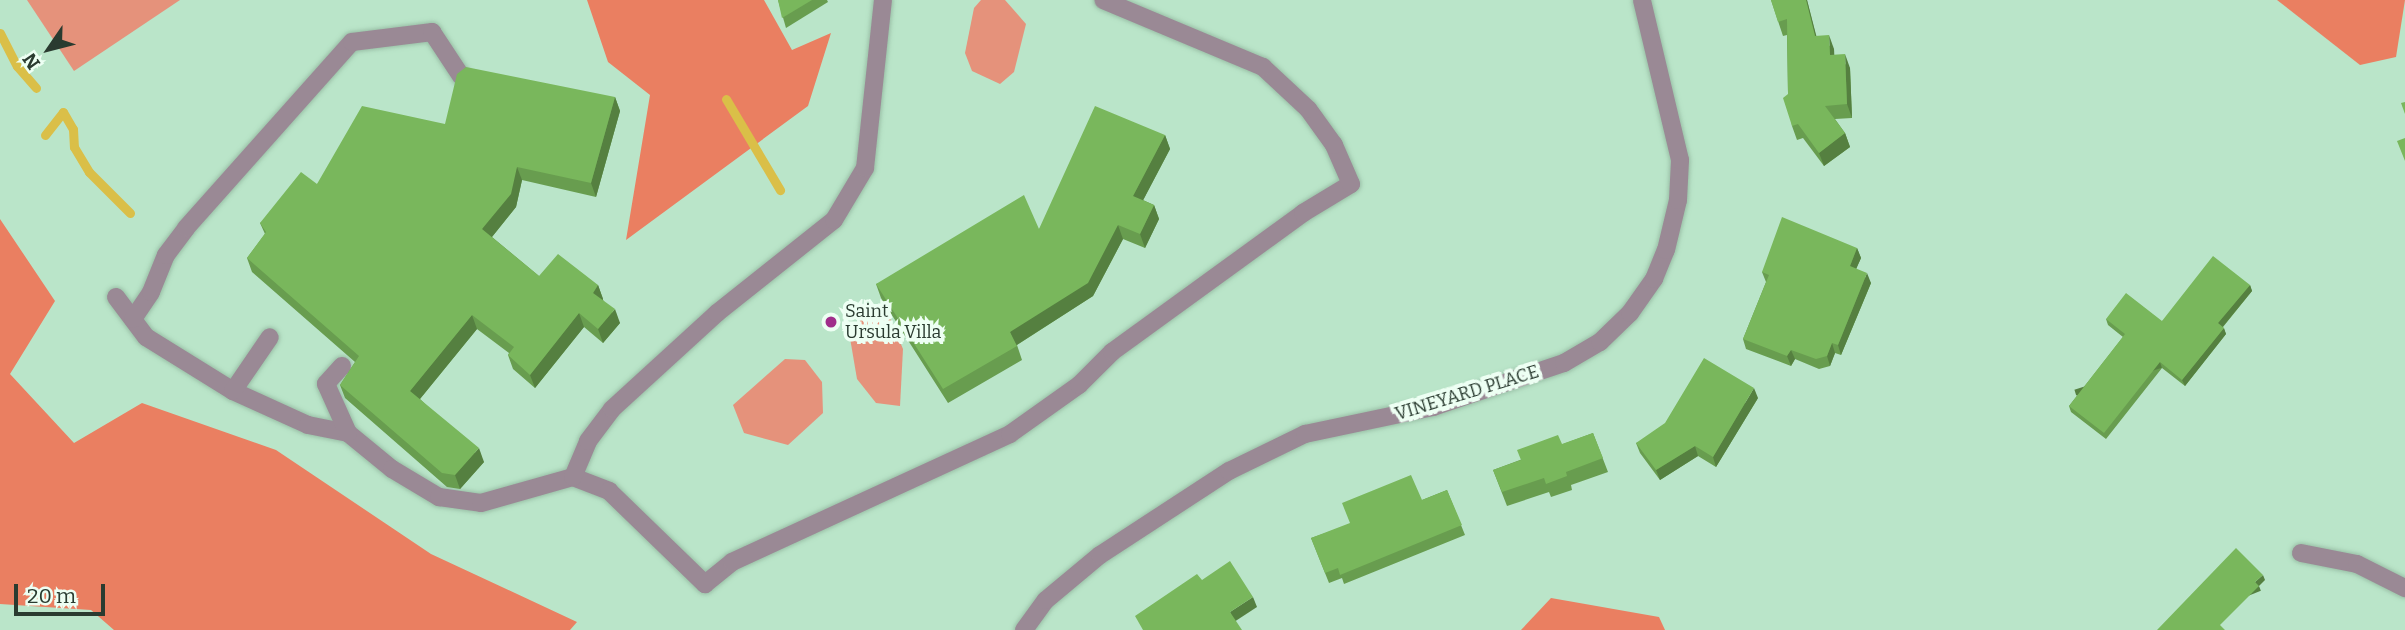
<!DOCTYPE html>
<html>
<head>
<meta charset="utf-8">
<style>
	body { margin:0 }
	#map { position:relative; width:2405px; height:630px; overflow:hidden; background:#bae5c9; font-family:Bitter,serif }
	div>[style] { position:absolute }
	.green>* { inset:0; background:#e5927b }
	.forest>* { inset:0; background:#ea7f61 }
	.stream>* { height:9px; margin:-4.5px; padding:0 4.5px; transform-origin:4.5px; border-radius:4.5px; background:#dabf48 }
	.roads { filter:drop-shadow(0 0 2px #9ac0a7) drop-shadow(0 0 2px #9ac0a7) }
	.minor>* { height:18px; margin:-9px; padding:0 9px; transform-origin:9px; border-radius:9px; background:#9a8995 }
	.wall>* { inset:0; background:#689d4f }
	.shaded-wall>* { inset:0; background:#558040; transform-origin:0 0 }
	.building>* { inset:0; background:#79b75c }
	.dots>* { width:19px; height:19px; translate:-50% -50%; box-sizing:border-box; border:4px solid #edfff3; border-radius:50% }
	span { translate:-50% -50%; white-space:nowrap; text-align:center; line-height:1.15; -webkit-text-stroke:7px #edfff3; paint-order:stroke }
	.poi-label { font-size:18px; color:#2a3b30 }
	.left { translate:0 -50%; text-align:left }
	.street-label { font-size:18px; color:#2a3b30 }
	.north { position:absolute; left:14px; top:14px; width:70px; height:70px; -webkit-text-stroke:5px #edfff3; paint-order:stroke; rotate:235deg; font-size:19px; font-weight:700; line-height:28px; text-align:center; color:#2a3b30 }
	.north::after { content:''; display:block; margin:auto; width:24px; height:32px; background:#2a3b30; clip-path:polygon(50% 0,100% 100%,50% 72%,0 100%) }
	.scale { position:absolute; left:14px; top:584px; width:91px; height:32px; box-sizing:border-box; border:4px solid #2a3b30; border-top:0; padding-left:9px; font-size:21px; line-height:24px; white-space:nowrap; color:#2a3b30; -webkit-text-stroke:5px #edfff3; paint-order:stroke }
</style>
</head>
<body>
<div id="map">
	<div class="green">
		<i style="clip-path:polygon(27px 0,180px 0,74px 71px)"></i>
		<i style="clip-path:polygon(981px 0,1005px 0,1026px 24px,1014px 72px,1000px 84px,972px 71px,965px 53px,974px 8px)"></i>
		<i style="clip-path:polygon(886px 309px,903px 349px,900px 406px,876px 403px,857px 379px,850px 338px,863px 316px)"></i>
		<i style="clip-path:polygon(785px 359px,805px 360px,822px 382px,823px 413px,788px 445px,744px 433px,733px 405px)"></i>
	</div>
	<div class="forest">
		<i style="clip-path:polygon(587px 0,764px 0,792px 50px,831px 33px,808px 106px,626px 240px,650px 95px,608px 62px)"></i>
		<i style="clip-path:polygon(2277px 0,2405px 0,2396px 57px,2360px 65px)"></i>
		<i style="clip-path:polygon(0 219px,55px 301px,10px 374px,74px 443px,142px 403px,276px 450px,431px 554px,577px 622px,570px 630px,114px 630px,91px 610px,0 604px)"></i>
		<i style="clip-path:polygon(1551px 598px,1659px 617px,1665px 630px,1521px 630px)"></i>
	</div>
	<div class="stream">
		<i style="left:0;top:33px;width:37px;rotate:63deg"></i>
		<i style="left:17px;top:66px;width:29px;rotate:49deg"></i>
		<i style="left:726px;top:99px;width:106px;rotate:59.3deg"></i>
		<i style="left:45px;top:135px;width:29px;rotate:-52deg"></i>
		<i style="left:63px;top:112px;width:20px;rotate:60deg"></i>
		<i style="left:73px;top:129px;width:18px;rotate:87deg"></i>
		<i style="left:74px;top:147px;width:29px;rotate:59deg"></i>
		<i style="left:89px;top:172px;width:58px;rotate:45deg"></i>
	</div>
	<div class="roads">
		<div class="minor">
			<i style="left:116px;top:297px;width:50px;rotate:53.1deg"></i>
			<i style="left:146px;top:337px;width:102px;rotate:31.8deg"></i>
			<i style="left:233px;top:391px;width:82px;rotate:24.4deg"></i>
			<i style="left:308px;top:425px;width:41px;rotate:11.3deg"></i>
			<i style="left:348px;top:433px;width:57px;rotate:39.3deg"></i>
			<i style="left:392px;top:469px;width:55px;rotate:30.8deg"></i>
			<i style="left:439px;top:497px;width:42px;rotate:8.1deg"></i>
			<i style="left:481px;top:503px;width:96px;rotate:-15.8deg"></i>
			<i style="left:573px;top:477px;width:39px;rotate:21deg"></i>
			<i style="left:609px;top:491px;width:134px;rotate:44.1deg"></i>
			<i style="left:705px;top:584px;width:35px;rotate:-39deg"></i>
			<i style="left:732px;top:562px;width:306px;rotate:-24.7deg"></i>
			<i style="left:1010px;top:434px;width:85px;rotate:-35.4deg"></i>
			<i style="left:1079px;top:385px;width:47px;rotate:-45deg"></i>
			<i style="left:1112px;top:352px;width:236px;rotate:-36deg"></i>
			<i style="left:1303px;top:213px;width:56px;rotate:-31.1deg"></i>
			<i style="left:1351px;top:184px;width:43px;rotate:-113.6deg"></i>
			<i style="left:1334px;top:145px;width:44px;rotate:-125.8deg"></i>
			<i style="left:1308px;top:109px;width:62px;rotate:-137deg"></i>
			<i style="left:1263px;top:67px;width:173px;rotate:-157.3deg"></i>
			<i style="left:133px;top:319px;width:32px;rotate:-56deg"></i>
			<i style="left:151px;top:292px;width:40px;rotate:-68deg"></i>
			<i style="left:166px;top:255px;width:34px;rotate:-53deg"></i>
			<i style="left:186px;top:228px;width:249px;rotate:-48.3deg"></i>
			<i style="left:352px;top:42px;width:81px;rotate:-7.1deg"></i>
			<i style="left:432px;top:32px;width:53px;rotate:56.6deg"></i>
			<i style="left:342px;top:366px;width:24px;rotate:132deg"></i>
			<i style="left:326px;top:384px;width:54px;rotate:65.8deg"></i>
			<i style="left:233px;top:391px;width:65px;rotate:-55.6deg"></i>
			<i style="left:573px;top:477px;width:39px;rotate:-67deg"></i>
			<i style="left:588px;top:441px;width:40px;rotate:-53deg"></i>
			<i style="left:612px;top:409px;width:142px;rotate:-42.4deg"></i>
			<i style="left:717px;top:313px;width:149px;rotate:-38.5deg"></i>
			<i style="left:834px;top:220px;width:61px;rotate:-59.2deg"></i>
			<i style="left:865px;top:168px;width:169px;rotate:-83.9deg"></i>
			<i style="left:2301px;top:553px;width:57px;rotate:11.1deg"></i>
			<i style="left:2357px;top:564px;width:54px;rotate:26.6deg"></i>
			<i style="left:1024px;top:630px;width:37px;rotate:-54deg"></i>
			<i style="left:1046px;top:600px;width:70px;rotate:-39.8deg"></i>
			<i style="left:1100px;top:555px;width:154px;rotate:-33.1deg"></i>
			<i style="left:1229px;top:471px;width:85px;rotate:-26deg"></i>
			<i style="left:1305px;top:434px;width:131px;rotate:-11.9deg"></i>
			<i style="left:1433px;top:407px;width:138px;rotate:-18.6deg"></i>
			<i style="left:1564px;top:363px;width:42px;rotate:-30.3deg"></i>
			<i style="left:1600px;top:342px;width:42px;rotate:-44deg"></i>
			<i style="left:1630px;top:313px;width:42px;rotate:-54.8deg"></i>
			<i style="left:1654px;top:279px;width:31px;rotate:-68deg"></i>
			<i style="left:1666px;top:250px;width:51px;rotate:-76.5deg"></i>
			<i style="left:1678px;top:200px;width:40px;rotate:-87.1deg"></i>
			<i style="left:1680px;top:160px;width:164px;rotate:-103.4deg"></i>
		</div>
	</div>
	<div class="wall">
		<i style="clip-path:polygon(778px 0,827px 0,828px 2px,786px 28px)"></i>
		<i style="clip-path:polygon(1771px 0,1807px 0,1816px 36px,1834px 49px,1834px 55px,1850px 68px,1852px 118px,1835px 119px,1845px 133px,1850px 147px,1824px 166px,1803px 138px,1797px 140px,1792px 126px,1788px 94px,1787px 35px,1783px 36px)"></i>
		<i style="clip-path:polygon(615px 97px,620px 111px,596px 197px,522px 180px,516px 207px,492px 237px,539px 276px,598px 285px,603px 299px,603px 300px,620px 323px,603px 343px,584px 327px,535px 388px,513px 369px,508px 355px,509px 353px,477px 329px,420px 399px,484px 462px,460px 489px,447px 487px,345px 398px,340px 385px,355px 362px,252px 272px,247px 258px,265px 234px,260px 223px,317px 184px,445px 124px)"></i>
		<i style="clip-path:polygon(1165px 135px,1170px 149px,1143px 200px,1154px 205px,1159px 219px,1145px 248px,1123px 239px,1093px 296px,1017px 345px,1022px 360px,948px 403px,881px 298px,876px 284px,1039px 229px)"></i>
		<i style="clip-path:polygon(1857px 248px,1861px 258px,1856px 269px,1871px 283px,1841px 355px,1835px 353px,1830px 366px,1819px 369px,1795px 359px,1791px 366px,1746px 349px,1743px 339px,1766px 282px,1762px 272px)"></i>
		<i style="clip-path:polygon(2250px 285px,2252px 291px,2223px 327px,2226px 334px,2185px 386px,2162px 368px,2106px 439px,2071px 412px,2069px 406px,2123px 337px,2108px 325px,2106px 319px,2162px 321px)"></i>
		<i style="clip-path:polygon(1758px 398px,1716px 467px,1698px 456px,1660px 480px,1640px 453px,1636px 443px)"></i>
		<i style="clip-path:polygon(1593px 433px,1608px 472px,1571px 485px,1572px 490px,1551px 497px,1549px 492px,1507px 506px,1493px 470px)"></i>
		<i style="clip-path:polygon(1447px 490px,1465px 535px,1344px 584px,1342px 578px,1329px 583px,1311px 538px,1422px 500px)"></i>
	</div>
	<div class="shaded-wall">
		<i style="clip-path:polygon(1806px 0,1807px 0,1820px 50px,1815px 36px)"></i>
		<i style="clip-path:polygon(1829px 35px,1834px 49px,1835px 68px,1830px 55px)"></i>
		<i style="clip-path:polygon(1845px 54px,1850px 68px,1852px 118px,1847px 104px)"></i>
		<i style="clip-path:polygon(615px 97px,620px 111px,596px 197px,591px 183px)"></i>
		<i style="clip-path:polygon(1845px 133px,1850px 147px,1824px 166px,1819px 153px)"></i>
		<i style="clip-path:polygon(1165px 135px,1170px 149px,1138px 210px,1133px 196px)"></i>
		<i style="clip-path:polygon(517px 167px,522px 180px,516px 207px,487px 243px,482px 229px)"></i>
		<i style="clip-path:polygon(1154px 205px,1159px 219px,1145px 248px,1140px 234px)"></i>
		<i style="clip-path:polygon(1118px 225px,1123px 239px,1093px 296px,1015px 346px,1010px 332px)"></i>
		<i style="clip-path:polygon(1857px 248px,1861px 258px,1853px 276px,1850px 266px)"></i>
		<i style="clip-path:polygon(1867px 273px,1871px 283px,1841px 355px,1838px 345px)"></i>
		<i style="clip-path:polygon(598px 285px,603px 299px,598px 306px,593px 293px)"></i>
		<i style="clip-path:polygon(2250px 285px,2252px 291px,2220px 330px,2218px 323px)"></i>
		<i style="clip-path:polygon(615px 309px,620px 323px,603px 343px,598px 329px)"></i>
		<i style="clip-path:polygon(579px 313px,584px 327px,535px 388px,530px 375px)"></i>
		<i style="clip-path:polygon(472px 315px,477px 329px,415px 405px,410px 391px)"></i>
		<i style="clip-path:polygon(2224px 328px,2226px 334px,2185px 386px,2182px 380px)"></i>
		<i style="clip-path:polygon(1832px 343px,1835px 353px,1830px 366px,1827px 356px)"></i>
		<i style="clip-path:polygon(1791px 350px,1795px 359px,1791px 366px,1787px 356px)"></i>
		<i style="left:2160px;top:362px;width:6px;height:90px;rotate:72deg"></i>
		<i style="clip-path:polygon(1754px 388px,1758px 398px,1716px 467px,1713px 457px)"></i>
		<i style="clip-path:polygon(1695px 446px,1698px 456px,1660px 480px,1656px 470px)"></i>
		<i style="clip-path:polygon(479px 448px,484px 462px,460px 489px,455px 475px)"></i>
		<i style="clip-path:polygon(2263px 575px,2265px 580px,2257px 588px,2255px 582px)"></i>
		<i style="left:2259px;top:586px;width:5px;height:55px;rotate:68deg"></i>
		<i style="clip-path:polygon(1253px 597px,1257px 607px,1234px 622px,1230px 612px)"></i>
	</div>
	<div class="building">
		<i style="clip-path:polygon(778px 0,812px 0,782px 18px)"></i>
		<i style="clip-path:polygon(1771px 0,1806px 0,1815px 36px,1829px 35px,1830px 55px,1845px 54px,1847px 104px,1825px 106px,1845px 133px,1819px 153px,1798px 124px,1792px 126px,1783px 98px,1788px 94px,1787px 19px,1778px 22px)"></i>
		<i style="clip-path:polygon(466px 67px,615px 97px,591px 183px,517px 167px,511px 194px,482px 229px,539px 276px,558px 254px,598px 285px,593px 293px,615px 309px,598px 329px,579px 313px,530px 375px,508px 355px,514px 347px,472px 315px,410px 391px,479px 448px,455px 475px,442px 473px,340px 385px,359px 356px,247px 258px,266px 232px,260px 223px,301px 172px,317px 184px,362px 106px,445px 124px,457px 74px)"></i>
		<i style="clip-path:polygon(2405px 102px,2405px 114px,2401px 103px)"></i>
		<i style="clip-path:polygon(1095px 106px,1165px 135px,1133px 196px,1154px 205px,1140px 234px,1118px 225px,1088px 283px,1010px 332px,1017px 346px,943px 389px,876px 284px,1024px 195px,1039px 229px)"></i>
		<i style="clip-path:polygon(2405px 138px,2405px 161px,2397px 141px)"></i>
		<i style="clip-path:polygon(1782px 217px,1857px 248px,1850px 266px,1867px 273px,1838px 345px,1832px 343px,1827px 356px,1816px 359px,1791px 350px,1787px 356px,1743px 339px,1769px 275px,1762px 272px)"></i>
		<i style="clip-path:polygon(2213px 256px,2250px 285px,2218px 323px,2224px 328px,2182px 380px,2160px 362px,2104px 433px,2069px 406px,2125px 334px,2106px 319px,2126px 293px,2162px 321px)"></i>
		<i style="clip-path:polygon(1704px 358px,1754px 388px,1713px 457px,1695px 446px,1656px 470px,1636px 443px,1665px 423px)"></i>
		<i style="clip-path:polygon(1593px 433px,1603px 458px,1566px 472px,1567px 476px,1546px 484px,1544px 478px,1502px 492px,1493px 470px,1521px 460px,1517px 450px,1558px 435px,1562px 444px)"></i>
		<i style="clip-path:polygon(1411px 475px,1422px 500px,1447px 490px,1462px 525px,1340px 575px,1338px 568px,1325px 573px,1311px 538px,1350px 523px,1342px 503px)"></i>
		<i style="clip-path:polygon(2236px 548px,2263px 575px,2255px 582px,2259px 586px,2220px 625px,2225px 630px,2157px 630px)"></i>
		<i style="clip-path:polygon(1230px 561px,1253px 597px,1230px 612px,1242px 630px,1143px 630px,1135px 616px,1197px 574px,1202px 580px)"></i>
	</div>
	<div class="dots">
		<i style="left:831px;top:322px;background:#a02e8b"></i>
	</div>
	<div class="poi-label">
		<span class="left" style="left:845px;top:322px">Saint<br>Ursula Villa</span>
	</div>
	<div class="street-label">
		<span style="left:1467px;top:393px;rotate:-17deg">VINEYARD PLACE</span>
	</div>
	<div class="north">N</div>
	<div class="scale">20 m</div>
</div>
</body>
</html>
